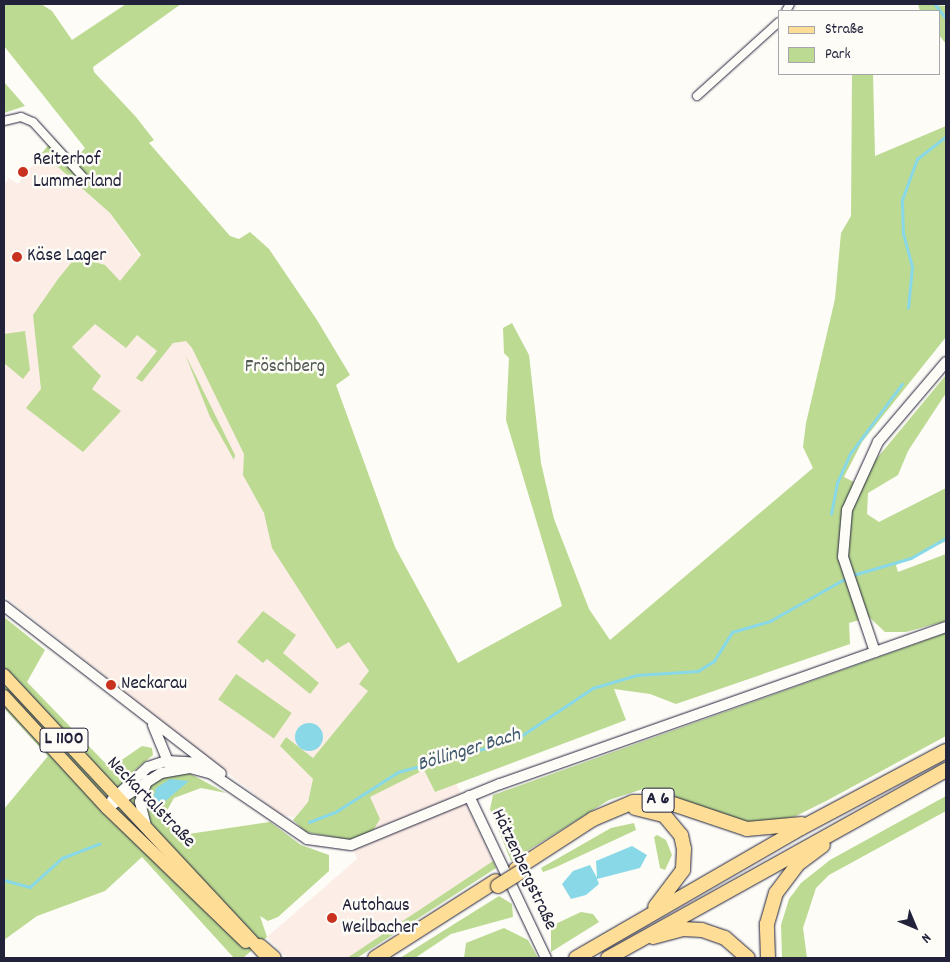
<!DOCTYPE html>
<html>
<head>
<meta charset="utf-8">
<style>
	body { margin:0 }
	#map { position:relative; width:950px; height:962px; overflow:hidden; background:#fdfcf7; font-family:Dekko,sans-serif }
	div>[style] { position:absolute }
	.built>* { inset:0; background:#fcede6 }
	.green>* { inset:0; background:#bcda92; transform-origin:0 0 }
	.water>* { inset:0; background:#89d8e7 }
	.round { border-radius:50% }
	.stream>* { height:2.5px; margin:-1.25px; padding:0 1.25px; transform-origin:1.25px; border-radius:1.25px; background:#89d8e7 }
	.roads { filter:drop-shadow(0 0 1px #22223b) drop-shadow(0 0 1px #22223b) }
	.minor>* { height:8px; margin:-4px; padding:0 4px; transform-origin:4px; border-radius:4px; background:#fdfcf7 }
	.tertiary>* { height:10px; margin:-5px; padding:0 5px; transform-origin:5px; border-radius:5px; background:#fdfcf7 }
	.primary>* { height:12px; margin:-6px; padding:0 6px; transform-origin:6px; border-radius:6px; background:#fedd96 }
	.motorway>* { height:14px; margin:-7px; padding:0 7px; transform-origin:7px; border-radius:7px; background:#fedd96 }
	.bridges { filter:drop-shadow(0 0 1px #22223b) drop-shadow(0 0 1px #22223b) }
	.motorway-bridge>* { height:14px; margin:-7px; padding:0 7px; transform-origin:7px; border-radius:7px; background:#fedd96 }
	.dots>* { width:14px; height:14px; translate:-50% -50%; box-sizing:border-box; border:2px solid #fdfcf7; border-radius:50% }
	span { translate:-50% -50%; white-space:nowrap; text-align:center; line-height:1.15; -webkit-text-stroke:5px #fdfcf7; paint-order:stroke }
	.shield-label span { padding:1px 4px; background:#fdfcf7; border:1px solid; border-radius:4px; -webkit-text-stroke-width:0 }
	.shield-label { font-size:18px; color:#22223b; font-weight:700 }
	.poi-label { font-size:19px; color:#22223b }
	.left { translate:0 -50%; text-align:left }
	.park-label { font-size:19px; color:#505955 }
	.street-label { font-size:19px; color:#22223b }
	.water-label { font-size:20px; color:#41596f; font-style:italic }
	.frame { position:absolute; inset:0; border:5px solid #22223b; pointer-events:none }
	.legend { position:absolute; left:778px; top:10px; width:162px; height:65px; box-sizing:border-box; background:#fdfcf7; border:1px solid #a5a5ac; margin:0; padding:6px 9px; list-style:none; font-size:15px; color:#22223b }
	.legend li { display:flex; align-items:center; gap:10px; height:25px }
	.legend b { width:25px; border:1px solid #a5a5ac }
	.north { position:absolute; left:890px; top:902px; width:50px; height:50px; -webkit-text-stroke:4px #fdfcf7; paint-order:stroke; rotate:135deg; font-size:14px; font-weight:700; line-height:20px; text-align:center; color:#22223b }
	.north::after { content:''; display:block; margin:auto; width:18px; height:22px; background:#22223b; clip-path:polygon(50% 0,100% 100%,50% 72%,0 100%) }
</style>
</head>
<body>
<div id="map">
	<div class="built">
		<i style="clip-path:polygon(42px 153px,110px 213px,172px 302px,369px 671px,369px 691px,313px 758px,286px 737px,280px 746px,313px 779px,308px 802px,295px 817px,281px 815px,4px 596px,4px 185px,9px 178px,18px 184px)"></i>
		<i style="clip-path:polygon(424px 770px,435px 792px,456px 783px,493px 861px,347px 958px,287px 958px,267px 937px,357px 859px,350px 840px,369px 797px)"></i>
	</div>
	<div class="green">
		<i style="clip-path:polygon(4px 4px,41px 4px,52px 11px,72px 40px,126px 4px,181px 4px,93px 67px,94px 72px,136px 117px,154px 140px,149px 143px,230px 236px,239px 239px,250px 232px,269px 249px,317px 320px,350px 375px,336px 385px,395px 547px,458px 663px,562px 606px,506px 420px,509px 358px,504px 353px,503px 328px,512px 323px,529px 355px,541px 463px,554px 519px,589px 609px,610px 640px,813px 468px,803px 447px,806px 423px,835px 299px,841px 233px,851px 216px,852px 74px,873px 74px,875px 156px,946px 126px,946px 337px,862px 442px,844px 477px,862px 486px,873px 463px,946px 375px,946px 393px,908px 451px,898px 475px,868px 493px,867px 514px,879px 522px,946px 488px,946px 541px,896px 565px,898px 572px,946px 554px,946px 621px,906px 632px,885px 632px,869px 617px,849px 623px,850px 644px,676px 704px,650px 694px,614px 689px,626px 720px,435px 792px,424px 770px,370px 797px,380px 819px,371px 834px,350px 840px,306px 832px,293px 820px,308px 802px,313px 779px,280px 746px,286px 737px,313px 758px,368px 691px,359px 684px,369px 671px,349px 642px,337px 649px,272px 548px,264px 513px,243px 475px,244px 454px,192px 348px,186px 341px,173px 343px,142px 382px,136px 378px,157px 351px,137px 335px,126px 348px,95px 324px,72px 347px,101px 376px,92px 389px,121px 411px,83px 452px,26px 408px,41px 389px,33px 315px,58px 279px,76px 257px,105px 265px,120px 281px,141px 255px,110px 213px,42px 153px,54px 138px,74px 160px,85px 148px,4px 46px)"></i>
		<i style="clip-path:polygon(918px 4px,946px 6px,946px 44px,939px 35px,939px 11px,920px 11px)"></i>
		<i style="clip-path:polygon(4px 82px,25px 106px,4px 113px)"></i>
		<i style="clip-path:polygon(25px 331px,30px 370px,23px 379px,4px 363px,4px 334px)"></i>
		<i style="clip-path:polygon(185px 354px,235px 455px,234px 460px,210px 417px)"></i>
		<i style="clip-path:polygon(263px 611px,296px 635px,283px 653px,319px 683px,310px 694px,267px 659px,263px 663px,237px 642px)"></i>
		<i style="clip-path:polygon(4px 617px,45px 650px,27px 682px,110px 768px,142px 746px,152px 748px,153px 755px,123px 780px,134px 792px,163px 776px,187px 772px,226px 793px,201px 788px,174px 798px,165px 814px,175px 836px,270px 822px,301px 845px,329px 855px,329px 871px,278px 917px,268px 921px,260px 916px,267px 937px,243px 958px,234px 958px,142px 857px,105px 891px,37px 916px,4px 940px,4px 809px,48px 756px,4px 708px)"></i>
		<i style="clip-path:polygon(946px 633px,946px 736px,828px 800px,794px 817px,756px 825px,646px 788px,609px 800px,511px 861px,490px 809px,493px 795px)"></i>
		<i style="left:236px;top:674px;width:68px;height:31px;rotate:35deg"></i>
		<i style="clip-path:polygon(946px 796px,946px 811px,829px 875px,816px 888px,803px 928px,807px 958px,782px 958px,781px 925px,789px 899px,801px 883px,830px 860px)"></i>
		<i style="clip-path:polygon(634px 823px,636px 830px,554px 868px,543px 872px,541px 868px,611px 828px)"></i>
		<i style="clip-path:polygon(657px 835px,666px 840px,672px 855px,665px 870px,660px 868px,654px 837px)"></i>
		<i style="clip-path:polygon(493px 861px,496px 868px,357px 958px,347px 958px)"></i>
		<i style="clip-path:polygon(499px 896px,512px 904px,513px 917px,451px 934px,415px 958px,400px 958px)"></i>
		<i style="clip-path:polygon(581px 912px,593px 914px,599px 922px,551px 952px,551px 926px)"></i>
		<i style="clip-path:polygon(504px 928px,528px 940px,538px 958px,464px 958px,466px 943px)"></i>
	</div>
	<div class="water">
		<i class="round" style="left:295px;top:723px;width:28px;height:28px"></i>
		<i style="clip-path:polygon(170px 779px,189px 781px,163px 803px,152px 804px,156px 788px)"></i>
		<i style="clip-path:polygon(632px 846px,647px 855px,640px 868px,597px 879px,599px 884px,586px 895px,571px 899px,562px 884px,573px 871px,590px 865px,597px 878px,596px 861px)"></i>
	</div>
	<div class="stream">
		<i style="left:935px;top:4px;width:18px;rotate:52deg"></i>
		<i style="left:908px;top:308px;width:41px;rotate:-84.4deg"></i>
		<i style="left:912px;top:267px;width:34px;rotate:-105deg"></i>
		<i style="left:903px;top:234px;width:34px;rotate:-92deg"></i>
		<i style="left:902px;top:200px;width:44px;rotate:-69.9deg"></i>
		<i style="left:917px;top:159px;width:37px;rotate:-38deg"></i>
		<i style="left:831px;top:514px;width:32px;rotate:-79deg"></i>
		<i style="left:837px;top:483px;width:32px;rotate:-66deg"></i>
		<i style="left:850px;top:454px;width:87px;rotate:-53.4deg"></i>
		<i style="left:853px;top:575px;width:60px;rotate:-16.3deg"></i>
		<i style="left:911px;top:558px;width:40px;rotate:-29.7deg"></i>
		<i style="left:309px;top:822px;width:30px;rotate:-21deg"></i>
		<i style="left:337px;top:811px;width:72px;rotate:-32.6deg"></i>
		<i style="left:398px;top:772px;width:121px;rotate:-15.3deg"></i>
		<i style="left:515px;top:740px;width:94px;rotate:-33.7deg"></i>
		<i style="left:593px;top:688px;width:46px;rotate:-16.5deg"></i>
		<i style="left:637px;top:675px;width:61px;rotate:-3.8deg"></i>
		<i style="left:698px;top:671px;width:19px;rotate:-32deg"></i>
		<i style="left:714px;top:661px;width:34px;rotate:-58deg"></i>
		<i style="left:732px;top:632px;width:40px;rotate:-16deg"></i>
		<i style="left:770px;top:621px;width:90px;rotate:-29.4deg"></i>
		<i style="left:4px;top:880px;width:27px;rotate:15deg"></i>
		<i style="left:30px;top:887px;width:43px;rotate:-42.2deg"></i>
		<i style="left:62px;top:858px;width:40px;rotate:-21deg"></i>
	</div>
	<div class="roads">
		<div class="minor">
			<i style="left:786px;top:11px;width:8px;rotate:-60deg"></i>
			<i style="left:697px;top:96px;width:110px;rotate:-42.1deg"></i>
			<i style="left:4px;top:121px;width:17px;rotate:-13deg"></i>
			<i style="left:21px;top:117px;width:13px;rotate:23deg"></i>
			<i style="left:33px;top:122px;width:76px;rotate:47.7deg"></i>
		</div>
		<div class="tertiary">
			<i style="left:4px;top:606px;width:274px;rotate:37.7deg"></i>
			<i style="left:875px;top:652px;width:100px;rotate:-108.6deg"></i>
			<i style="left:843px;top:557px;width:47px;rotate:-85.1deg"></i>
			<i style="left:847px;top:510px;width:75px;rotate:-65.5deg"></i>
			<i style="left:878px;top:442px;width:105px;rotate:-49.6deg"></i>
			<i style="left:153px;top:725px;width:42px;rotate:67.7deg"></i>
			<i style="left:469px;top:796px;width:179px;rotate:64.6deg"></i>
			<i style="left:112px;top:800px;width:49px;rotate:-42.5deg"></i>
			<i style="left:148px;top:767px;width:20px;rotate:-18deg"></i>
			<i style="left:167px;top:761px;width:36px;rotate:3deg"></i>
			<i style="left:107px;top:808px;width:64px;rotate:-32.9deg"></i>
			<i style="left:161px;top:773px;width:29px;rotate:-10deg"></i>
			<i style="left:190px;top:768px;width:23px;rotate:15deg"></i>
			<i style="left:212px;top:774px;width:115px;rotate:34.4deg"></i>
			<i style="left:307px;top:839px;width:44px;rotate:7.8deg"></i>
			<i style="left:351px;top:845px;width:161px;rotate:-22.3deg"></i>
			<i style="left:500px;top:784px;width:473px;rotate:-19.4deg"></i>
			<i style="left:146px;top:826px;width:25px;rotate:-104deg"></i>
			<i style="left:140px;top:802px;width:23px;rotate:-72deg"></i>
		</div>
		<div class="primary">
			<i style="left:4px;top:675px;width:381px;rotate:47deg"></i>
			<i style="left:4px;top:696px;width:152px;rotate:47.4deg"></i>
			<i style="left:107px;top:808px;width:193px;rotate:44deg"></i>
		</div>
		<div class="motorway">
			<i style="left:635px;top:808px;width:30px;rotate:14deg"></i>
			<i style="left:664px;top:815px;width:26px;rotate:50deg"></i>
			<i style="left:681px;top:835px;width:14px;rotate:78deg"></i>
			<i style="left:684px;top:849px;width:21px;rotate:93deg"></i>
			<i style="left:683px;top:870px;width:46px;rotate:127.1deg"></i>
			<i style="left:516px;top:869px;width:92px;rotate:-33deg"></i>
			<i style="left:593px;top:819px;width:43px;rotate:-23deg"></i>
			<i style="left:633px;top:802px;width:34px"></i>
			<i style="left:667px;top:802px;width:84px;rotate:18.6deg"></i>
			<i style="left:747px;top:829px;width:55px;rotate:-5.2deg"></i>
			<i style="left:653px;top:937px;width:31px;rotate:-15deg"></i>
			<i style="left:683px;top:929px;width:19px;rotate:3deg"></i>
			<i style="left:702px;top:930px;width:24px;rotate:19deg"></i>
			<i style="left:725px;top:938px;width:30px;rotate:41deg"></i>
			<i style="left:260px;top:946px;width:18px;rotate:41deg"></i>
			<i style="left:375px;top:958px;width:143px;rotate:-32.5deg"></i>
			<i style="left:576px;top:958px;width:260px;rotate:-30deg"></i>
			<i style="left:801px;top:828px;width:164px;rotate:-28deg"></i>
			<i style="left:608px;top:958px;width:387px;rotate:-29.1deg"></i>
			<i style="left:768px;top:958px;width:34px;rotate:-92deg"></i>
			<i style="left:767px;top:924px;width:32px;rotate:-74deg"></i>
			<i style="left:776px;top:893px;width:36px;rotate:-53deg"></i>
			<i style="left:798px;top:864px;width:31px;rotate:-37deg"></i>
		</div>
	</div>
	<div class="bridges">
		<div class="motorway-bridge">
			<i style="left:498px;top:886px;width:25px;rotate:-32deg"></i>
		</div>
	</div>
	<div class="dots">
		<i style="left:23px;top:172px;background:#c8321e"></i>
		<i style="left:17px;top:257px;background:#c8321e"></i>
		<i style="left:111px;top:685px;background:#c8321e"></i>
		<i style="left:332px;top:918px;background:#c8321e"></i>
	</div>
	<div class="shield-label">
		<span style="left:64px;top:740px">L 1100</span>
		<span style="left:658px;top:800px">A 6</span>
	</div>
	<div class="poi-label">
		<span class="left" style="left:33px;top:172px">Reiterhof<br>Lummerland</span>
		<span class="left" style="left:27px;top:257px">Käse Lager</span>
		<span class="left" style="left:121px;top:685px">Neckarau</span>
		<span class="left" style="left:342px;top:918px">Autohaus<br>Weilbacher</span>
	</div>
	<div class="park-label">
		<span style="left:285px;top:368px">Fröschberg</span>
	</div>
	<div class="street-label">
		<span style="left:150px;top:803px;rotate:46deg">Neckartalstraße</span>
		<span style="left:523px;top:870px;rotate:65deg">Hätzenbergstraße</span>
	</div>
	<div class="water-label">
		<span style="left:469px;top:751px;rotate:-17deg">Böllinger Bach</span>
	</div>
	<div class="frame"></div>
	<ul class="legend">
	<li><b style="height:6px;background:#fedd96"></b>Straße</li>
	<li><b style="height:14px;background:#bcda92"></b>Park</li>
	</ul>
	<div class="north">N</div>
</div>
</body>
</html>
